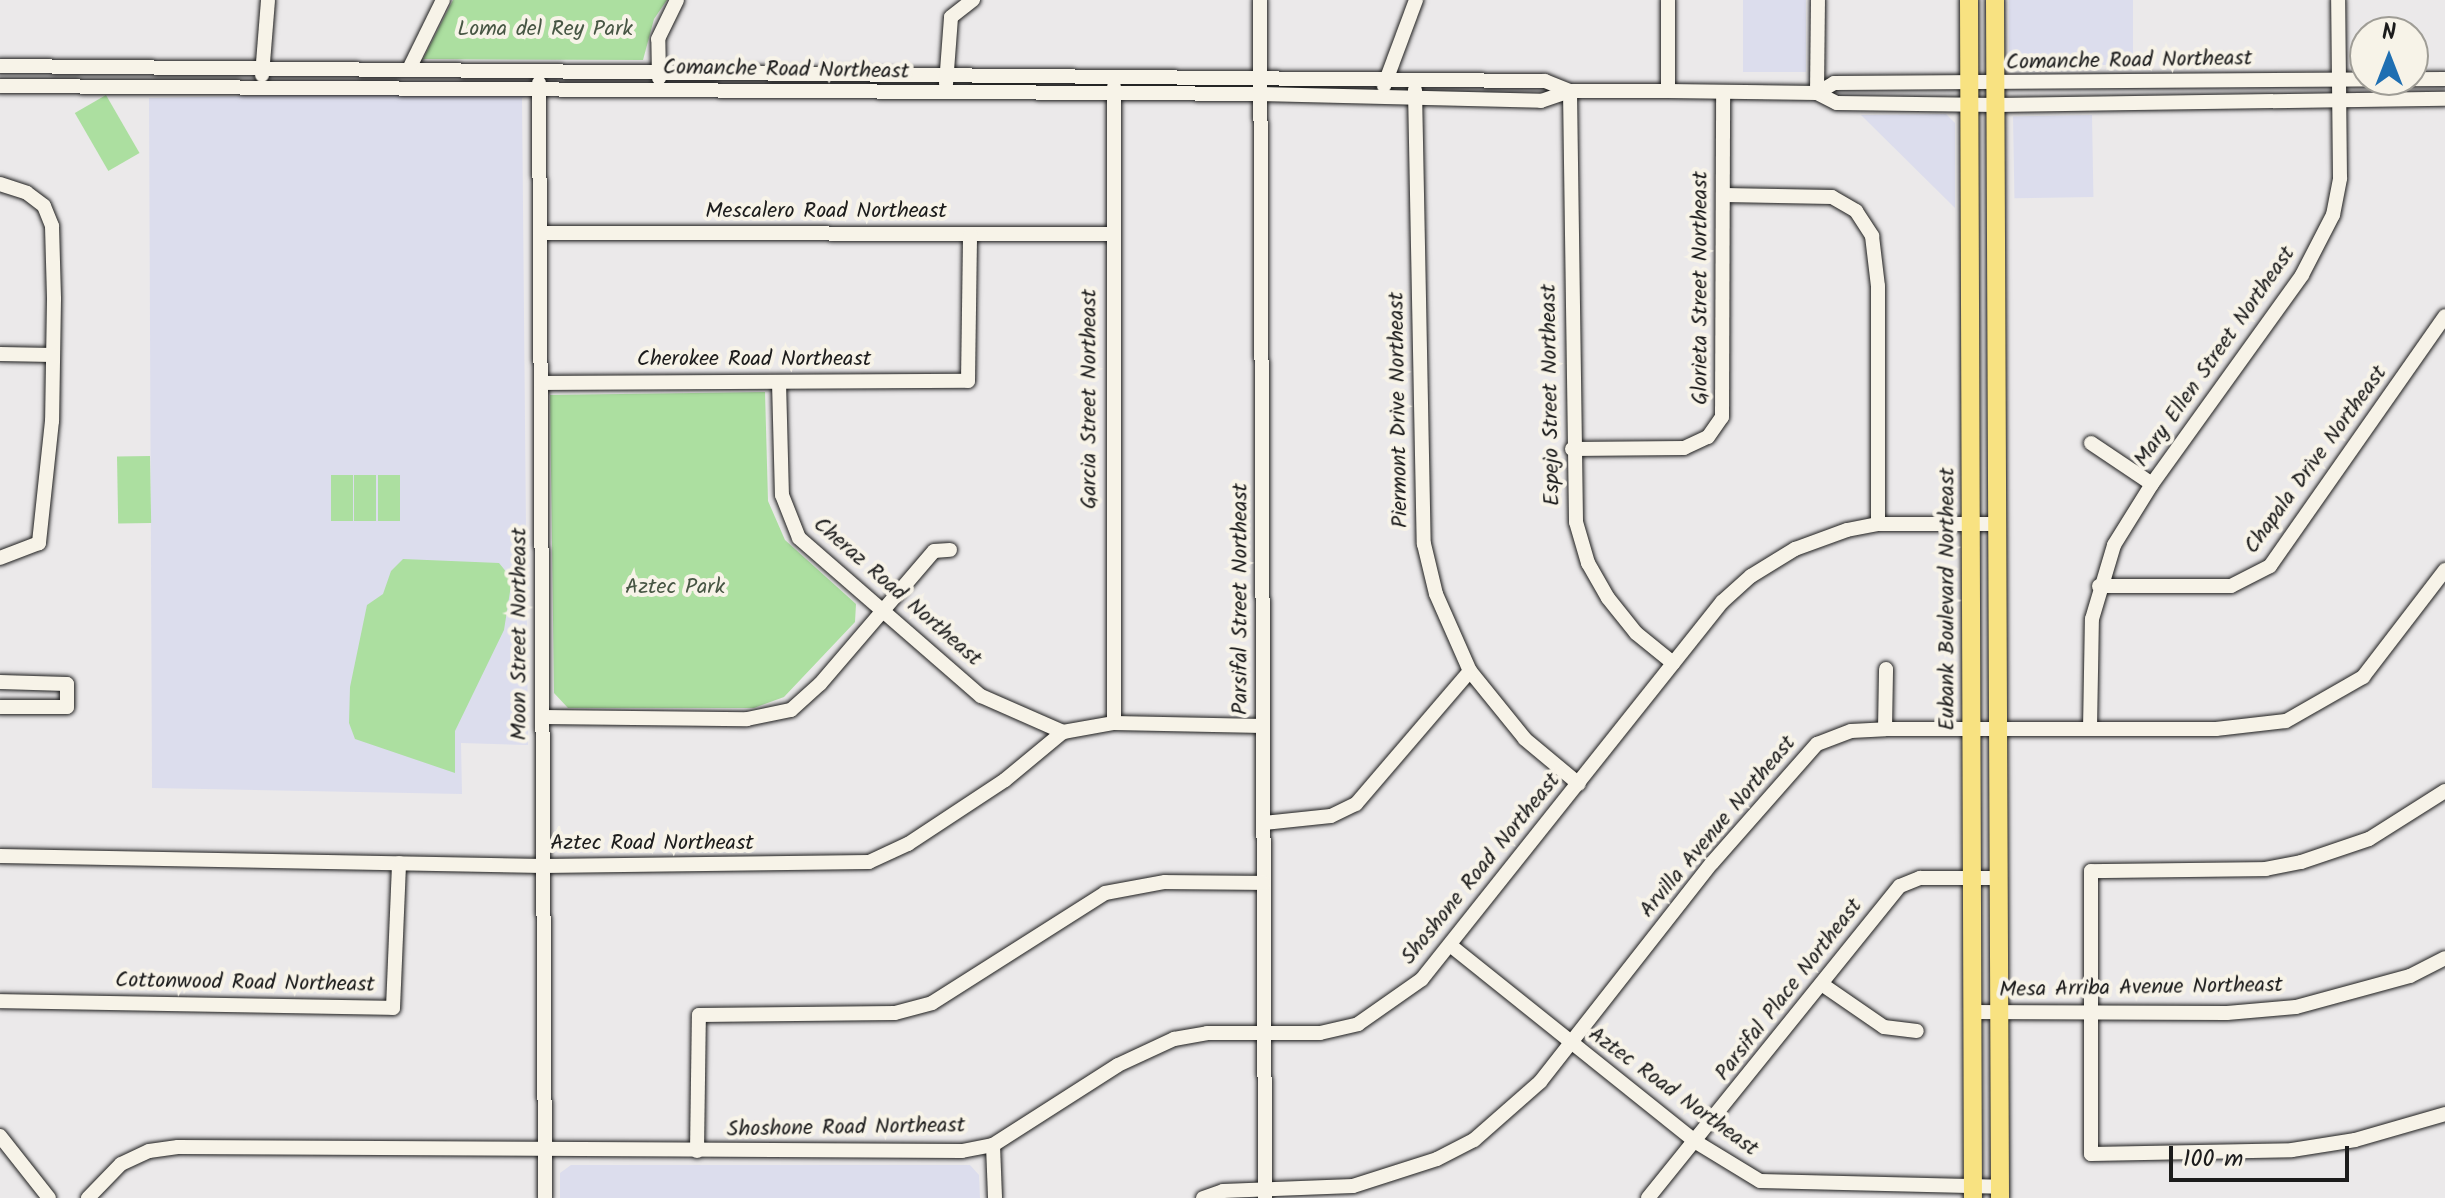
<!DOCTYPE html>
<html>
<head>
<meta charset="utf-8">
<style>
	body { margin:0 }
	#map { position:relative; width:2445px; height:1198px; overflow:hidden; background:#ebe9ea; font-family:Kalam,sans-serif }
	div>[style] { position:absolute }
	.built>* { inset:0; background:#dcdded; transform-origin:0 0 }
	.green>* { inset:0; background:#acdfa0; transform-origin:0 0 }
	.roads { filter:drop-shadow(0 0 2px #1c1c1c) drop-shadow(0 0 2px #1c1c1c) }
	.minor>* { height:14px; margin:-7px; padding:0 7px; transform-origin:7px; border-radius:7px; background:#f7f3e8 }
	.major>* { height:18px; margin:-9px; padding:0 9px; transform-origin:9px; border-radius:9px; background:#f8e281 }
	span { translate:-50% -50%; white-space:nowrap; text-align:center; line-height:1.15; -webkit-text-stroke:8px #f7f3e8; paint-order:stroke }
	.park-label { font-size:22px; color:#475644 }
	.street-label { font-size:22px; color:#1c1c1c }
	.north { position:absolute; left:2349px; top:16px; width:80px; height:80px; box-sizing:border-box; background:#f7f3e8; border:2px solid #9f9d96; border-radius:50%; rotate:0deg; font-size:22px; font-weight:700; line-height:32px; text-align:center; color:#1c1c1c }
	.north::after { content:''; display:block; margin:auto; width:28px; height:36px; background:#1f6fb2; clip-path:polygon(50% 0,100% 100%,50% 72%,0 100%) }
	.scale { position:absolute; left:2169px; top:1146px; width:180px; height:36px; box-sizing:border-box; border:4px solid #1c1c1c; border-top:0; padding-left:10px; font-size:24px; line-height:28px; white-space:nowrap; color:#1c1c1c; -webkit-text-stroke:6px #f7f3e8; paint-order:stroke }
</style>
</head>
<body>
<div id="map">
	<div class="built">
		<i style="left:1743px;top:0;width:63px;height:72px"></i>
		<i style="left:2009px;top:0;width:124px;height:65px"></i>
		<i style="clip-path:polygon(539px 90px,522px 98px,528px 745px,461px 743px,462px 794px,152px 788px,149px 98px)"></i>
		<i style="clip-path:polygon(1946px 114px,1955px 123px,1955px 208px,1861px 115px)"></i>
		<i style="left:2092px;top:115px;width:82px;height:79px;rotate:89deg"></i>
		<i style="clip-path:polygon(571px 1165px,970px 1165px,979px 1175px,980px 1198px,560px 1198px,560px 1173px)"></i>
	</div>
	<div class="green">
		<i style="clip-path:polygon(453px 0,667px 0,654px 19px,643px 60px,423px 59px)"></i>
		<i style="left:106px;top:95px;width:67px;height:36px;rotate:60deg"></i>
		<i style="clip-path:polygon(765px 392px,768px 501px,785px 540px,856px 604px,855px 622px,784px 697px,754px 708px,568px 708px,554px 693px,550px 395px)"></i>
		<i style="left:150px;top:456px;width:67px;height:33px;rotate:89deg"></i>
		<i style="left:331px;top:475px;width:22px;height:46px"></i>
		<i style="left:354px;top:475px;width:22px;height:46px"></i>
		<i style="left:378px;top:475px;width:22px;height:46px"></i>
		<i style="clip-path:polygon(403px 559px,499px 563px,512px 579px,504px 630px,455px 731px,455px 773px,355px 739px,349px 723px,350px 687px,367px 605px,383px 594px,391px 571px)"></i>
	</div>
	<div class="roads">
		<div class="minor">
			<i style="left:1260px;top:0;width:1198px;rotate:89.76deg"></i>
			<i style="left:0;top:66px;width:1545px;rotate:0.56deg"></i>
			<i style="left:1545px;top:81px;width:27px;rotate:22deg"></i>
			<i style="left:409px;top:69px;width:77px;rotate:-63.8deg"></i>
			<i style="left:262px;top:75px;width:75px;rotate:-85.4deg"></i>
			<i style="left:659px;top:78px;width:39px;rotate:-91deg"></i>
			<i style="left:658px;top:39px;width:43px;rotate:-64deg"></i>
			<i style="left:539px;top:83px;width:1115px;rotate:89.69deg"></i>
			<i style="left:946px;top:84px;width:67px;rotate:-85.7deg"></i>
			<i style="left:951px;top:17px;width:28px;rotate:-38deg"></i>
			<i style="left:0;top:86px;width:1260px;rotate:0.36deg"></i>
			<i style="left:1260px;top:94px;width:281px;rotate:1.4deg"></i>
			<i style="left:1541px;top:101px;width:31px;rotate:-19deg"></i>
			<i style="left:1570px;top:91px;width:98px"></i>
			<i style="left:1668px;top:91px;width:149px;rotate:0.8deg"></i>
			<i style="left:1817px;top:93px;width:22px;rotate:27deg"></i>
			<i style="left:1837px;top:103px;width:159px;rotate:0.7deg"></i>
			<i style="left:1996px;top:105px;width:449px;rotate:-0.8deg"></i>
			<i style="left:1384px;top:86px;width:92px;rotate:-69.6deg"></i>
			<i style="left:1415px;top:90px;width:454px;rotate:88.9deg"></i>
			<i style="left:1424px;top:544px;width:51px;rotate:76.5deg"></i>
			<i style="left:1436px;top:594px;width:84px;rotate:66.2deg"></i>
			<i style="left:1470px;top:671px;width:87px;rotate:51deg"></i>
			<i style="left:1525px;top:739px;width:70px;rotate:39.8deg"></i>
			<i style="left:1570px;top:91px;width:431px;rotate:89.2deg"></i>
			<i style="left:1576px;top:522px;width:43px;rotate:73.7deg"></i>
			<i style="left:1588px;top:563px;width:40px;rotate:60.3deg"></i>
			<i style="left:1608px;top:598px;width:45px;rotate:51.3deg"></i>
			<i style="left:1636px;top:633px;width:48px;rotate:39deg"></i>
			<i style="left:1668px;top:91px;width:91px;rotate:-90deg"></i>
			<i style="left:1817px;top:93px;width:20px;rotate:-30deg"></i>
			<i style="left:1834px;top:83px;width:611px;rotate:-0.38deg"></i>
			<i style="left:1817px;top:93px;width:93px;rotate:-89.4deg"></i>
			<i style="left:0;top:184px;width:28px;rotate:18deg"></i>
			<i style="left:27px;top:193px;width:21px;rotate:37deg"></i>
			<i style="left:44px;top:206px;width:22px;rotate:68deg"></i>
			<i style="left:52px;top:226px;width:73px;rotate:88.4deg"></i>
			<i style="left:54px;top:299px;width:122px;rotate:90.9deg"></i>
			<i style="left:52px;top:421px;width:123px;rotate:96.1deg"></i>
			<i style="left:39px;top:543px;width:42px;rotate:159deg"></i>
			<i style="left:1724px;top:195px;width:108px;rotate:1.1deg"></i>
			<i style="left:1832px;top:197px;width:28px;rotate:30deg"></i>
			<i style="left:1856px;top:211px;width:30px;rotate:57deg"></i>
			<i style="left:1872px;top:236px;width:50px;rotate:83.2deg"></i>
			<i style="left:1878px;top:286px;width:238px;rotate:90deg"></i>
			<i style="left:540px;top:233px;width:572px;rotate:0.1deg"></i>
			<i style="left:0;top:354px;width:53px;rotate:1.1deg"></i>
			<i style="left:779px;top:382px;width:113px;rotate:88.5deg"></i>
			<i style="left:782px;top:495px;width:46px;rotate:68.4deg"></i>
			<i style="left:799px;top:538px;width:241px;rotate:41deg"></i>
			<i style="left:981px;top:696px;width:90px;rotate:23.7deg"></i>
			<i style="left:541px;top:383px;width:427px;rotate:-0.3deg"></i>
			<i style="left:968px;top:381px;width:146px;rotate:-89.2deg"></i>
			<i style="left:2091px;top:443px;width:73px;rotate:33.9deg"></i>
			<i style="left:1572px;top:449px;width:112px;rotate:-0.5deg"></i>
			<i style="left:1684px;top:448px;width:26px;rotate:-25deg"></i>
			<i style="left:1708px;top:437px;width:24px;rotate:-55deg"></i>
			<i style="left:1722px;top:417px;width:325px;rotate:-89.8deg"></i>
			<i style="left:2099px;top:586px;width:132px"></i>
			<i style="left:2231px;top:586px;width:44px;rotate:-27.1deg"></i>
			<i style="left:2270px;top:566px;width:305px;rotate:-55deg"></i>
			<i style="left:0;top:682px;width:67px;rotate:1.7deg"></i>
			<i style="left:67px;top:684px;width:23px;rotate:90deg"></i>
			<i style="left:67px;top:707px;width:67px;rotate:180deg"></i>
			<i style="left:543px;top:717px;width:204px;rotate:0.6deg"></i>
			<i style="left:747px;top:719px;width:45px;rotate:-11.6deg"></i>
			<i style="left:791px;top:710px;width:39px;rotate:-42deg"></i>
			<i style="left:820px;top:684px;width:175px;rotate:-49.4deg"></i>
			<i style="left:934px;top:551px;width:16px;rotate:-4deg"></i>
			<i style="left:1114px;top:723px;width:636px;rotate:-90deg"></i>
			<i style="left:1885px;top:729px;width:60px;rotate:-89deg"></i>
			<i style="left:2090px;top:729px;width:110px;rotate:-89deg"></i>
			<i style="left:2092px;top:619px;width:77px;rotate:-73.4deg"></i>
			<i style="left:2114px;top:545px;width:72px;rotate:-58.1deg"></i>
			<i style="left:2152px;top:484px;width:257px;rotate:-54.3deg"></i>
			<i style="left:2302px;top:275px;width:68px;rotate:-62.7deg"></i>
			<i style="left:2333px;top:215px;width:38px;rotate:-79deg"></i>
			<i style="left:2340px;top:178px;width:178px;rotate:-90.6deg"></i>
			<i style="left:2445px;top:791px;width:90px;rotate:147.7deg"></i>
			<i style="left:2369px;top:839px;width:72px;rotate:161.3deg"></i>
			<i style="left:2301px;top:862px;width:36px;rotate:169deg"></i>
			<i style="left:2266px;top:869px;width:175px;rotate:179.3deg"></i>
			<i style="left:2091px;top:871px;width:283px;rotate:90deg"></i>
			<i style="left:2091px;top:1154px;width:201px;rotate:-1.1deg"></i>
			<i style="left:2292px;top:1150px;width:64px;rotate:-9deg"></i>
			<i style="left:2355px;top:1140px;width:94px;rotate:-16.1deg"></i>
			<i style="left:1264px;top:823px;width:67px;rotate:-6deg"></i>
			<i style="left:1331px;top:816px;width:28px;rotate:-26deg"></i>
			<i style="left:1356px;top:804px;width:175px;rotate:-49.4deg"></i>
			<i style="left:0;top:856px;width:543px;rotate:1.06deg"></i>
			<i style="left:543px;top:866px;width:326px;rotate:-0.7deg"></i>
			<i style="left:869px;top:862px;width:43px;rotate:-24.8deg"></i>
			<i style="left:908px;top:844px;width:116px;rotate:-33.4deg"></i>
			<i style="left:1005px;top:780px;width:75px;rotate:-39.6deg"></i>
			<i style="left:1063px;top:732px;width:52px;rotate:-10deg"></i>
			<i style="left:1114px;top:723px;width:149px;rotate:1.2deg"></i>
			<i style="left:1450px;top:945px;width:315px;rotate:38.7deg"></i>
			<i style="left:1696px;top:1142px;width:75px;rotate:31.4deg"></i>
			<i style="left:1760px;top:1181px;width:240px;rotate:1.4deg"></i>
			<i style="left:1823px;top:985px;width:74px;rotate:34.5deg"></i>
			<i style="left:1884px;top:1027px;width:33px;rotate:7deg"></i>
			<i style="left:0;top:1001px;width:393px;rotate:1deg"></i>
			<i style="left:393px;top:1008px;width:145px;rotate:-87.6deg"></i>
			<i style="left:1972px;top:1012px;width:255px;rotate:0.2deg"></i>
			<i style="left:2227px;top:1013px;width:69px;rotate:-5deg"></i>
			<i style="left:2296px;top:1007px;width:118px;rotate:-15.2deg"></i>
			<i style="left:2410px;top:976px;width:39px;rotate:-27deg"></i>
			<i style="left:0;top:1136px;width:79px;rotate:51.7deg"></i>
			<i style="left:993px;top:1145px;width:53px;rotate:87.8deg"></i>
			<i style="left:697px;top:1151px;width:136px;rotate:-89.2deg"></i>
			<i style="left:699px;top:1015px;width:196px;rotate:-0.6deg"></i>
			<i style="left:895px;top:1013px;width:38px;rotate:-15deg"></i>
			<i style="left:932px;top:1003px;width:205px;rotate:-32.4deg"></i>
			<i style="left:1105px;top:893px;width:61px;rotate:-10.4deg"></i>
			<i style="left:1165px;top:882px;width:99px;rotate:0.6deg"></i>
			<i style="left:88px;top:1198px;width:47px;rotate:-45.9deg"></i>
			<i style="left:121px;top:1164px;width:31px;rotate:-25deg"></i>
			<i style="left:149px;top:1151px;width:29px;rotate:-8deg"></i>
			<i style="left:178px;top:1147px;width:784px;rotate:0.29deg"></i>
			<i style="left:962px;top:1151px;width:32px;rotate:-11deg"></i>
			<i style="left:993px;top:1145px;width:148px;rotate:-32.6deg"></i>
			<i style="left:1118px;top:1065px;width:62px;rotate:-24.9deg"></i>
			<i style="left:1174px;top:1039px;width:34px;rotate:-10deg"></i>
			<i style="left:1207px;top:1033px;width:113px"></i>
			<i style="left:1320px;top:1033px;width:39px;rotate:-13deg"></i>
			<i style="left:1358px;top:1024px;width:78px;rotate:-35.1deg"></i>
			<i style="left:1422px;top:979px;width:482px;rotate:-51.5deg"></i>
			<i style="left:1722px;top:602px;width:39px;rotate:-42deg"></i>
			<i style="left:1751px;top:576px;width:52px;rotate:-31.5deg"></i>
			<i style="left:1795px;top:549px;width:55px;rotate:-20.1deg"></i>
			<i style="left:1847px;top:530px;width:32px;rotate:-11deg"></i>
			<i style="left:1878px;top:524px;width:119px"></i>
			<i style="left:1203px;top:1198px;width:21px;rotate:-19deg"></i>
			<i style="left:1223px;top:1191px;width:130px;rotate:-2.2deg"></i>
			<i style="left:1353px;top:1186px;width:88px;rotate:-17.8deg"></i>
			<i style="left:1437px;top:1159px;width:42px;rotate:-27.2deg"></i>
			<i style="left:1474px;top:1140px;width:88px;rotate:-41.3deg"></i>
			<i style="left:1540px;top:1082px;width:278px;rotate:-51.9deg"></i>
			<i style="left:1712px;top:863px;width:159px;rotate:-48.6deg"></i>
			<i style="left:1817px;top:744px;width:36px;rotate:-21deg"></i>
			<i style="left:1851px;top:731px;width:34px;rotate:-3deg"></i>
			<i style="left:1885px;top:729px;width:331px"></i>
			<i style="left:2216px;top:729px;width:70px;rotate:-6.5deg"></i>
			<i style="left:2286px;top:721px;width:89px;rotate:-29.7deg"></i>
			<i style="left:2363px;top:677px;width:135px;rotate:-52.5deg"></i>
			<i style="left:1648px;top:1198px;width:401px;rotate:-51.1deg"></i>
			<i style="left:1900px;top:886px;width:22px;rotate:-22deg"></i>
			<i style="left:1920px;top:878px;width:79px"></i>
		</div>
		<div class="major">
			<i style="left:1969px;top:0;width:1198px;rotate:89.81deg"></i>
			<i style="left:1995px;top:0;width:1198px;rotate:89.76deg"></i>
		</div>
	</div>
	<div class="park-label">
		<span style="left:545px;top:30px">Loma del Rey Park</span>
		<span style="left:675px;top:588px">Aztec Park</span>
	</div>
	<div class="street-label">
		<span style="left:2129px;top:61px;rotate:-1deg">Comanche Road Northeast</span>
		<span style="left:786px;top:70px;rotate:1deg">Comanche Road Northeast</span>
		<span style="left:826px;top:212px">Mescalero Road Northeast</span>
		<span style="left:1701px;top:288px;rotate:-90deg">Glorieta Street Northeast</span>
		<span style="left:2215px;top:357px;rotate:-55deg">Mary Ellen Street Northeast</span>
		<span style="left:754px;top:360px">Cherokee Road Northeast</span>
		<span style="left:1551px;top:395px;rotate:-91deg">Espejo Street Northeast</span>
		<span style="left:1090px;top:399px;rotate:-90deg">Garcia Street Northeast</span>
		<span style="left:1399px;top:410px;rotate:-91deg">Piermont Drive Northeast</span>
		<span style="left:2316px;top:460px;rotate:-54deg">Chapala Drive Northeast</span>
		<span style="left:897px;top:592px;rotate:41deg">Cheraz Road Northeast</span>
		<span style="left:1241px;top:599px;rotate:-90deg">Parsifal Street Northeast</span>
		<span style="left:1948px;top:599px;rotate:-90deg">Eubank Boulevard Northeast</span>
		<span style="left:520px;top:634px;rotate:-90deg">Moon Street Northeast</span>
		<span style="left:1718px;top:827px;rotate:-50deg">Arvilla Avenue Northeast</span>
		<span style="left:652px;top:844px">Aztec Road Northeast</span>
		<span style="left:1481px;top:869px;rotate:-51deg">Shoshone Road Northeast</span>
		<span style="left:245px;top:983px;rotate:1deg">Cottonwood Road Northeast</span>
		<span style="left:2141px;top:988px;rotate:-1deg">Mesa Arriba Avenue Northeast</span>
		<span style="left:1789px;top:990px;rotate:-52deg">Parsifal Place Northeast</span>
		<span style="left:1673px;top:1092px;rotate:36deg">Aztec Road Northeast</span>
		<span style="left:846px;top:1128px;rotate:-1deg">Shoshone Road Northeast</span>
	</div>
	<div class="north">N</div>
	<div class="scale">100 m</div>
</div>
</body>
</html>
